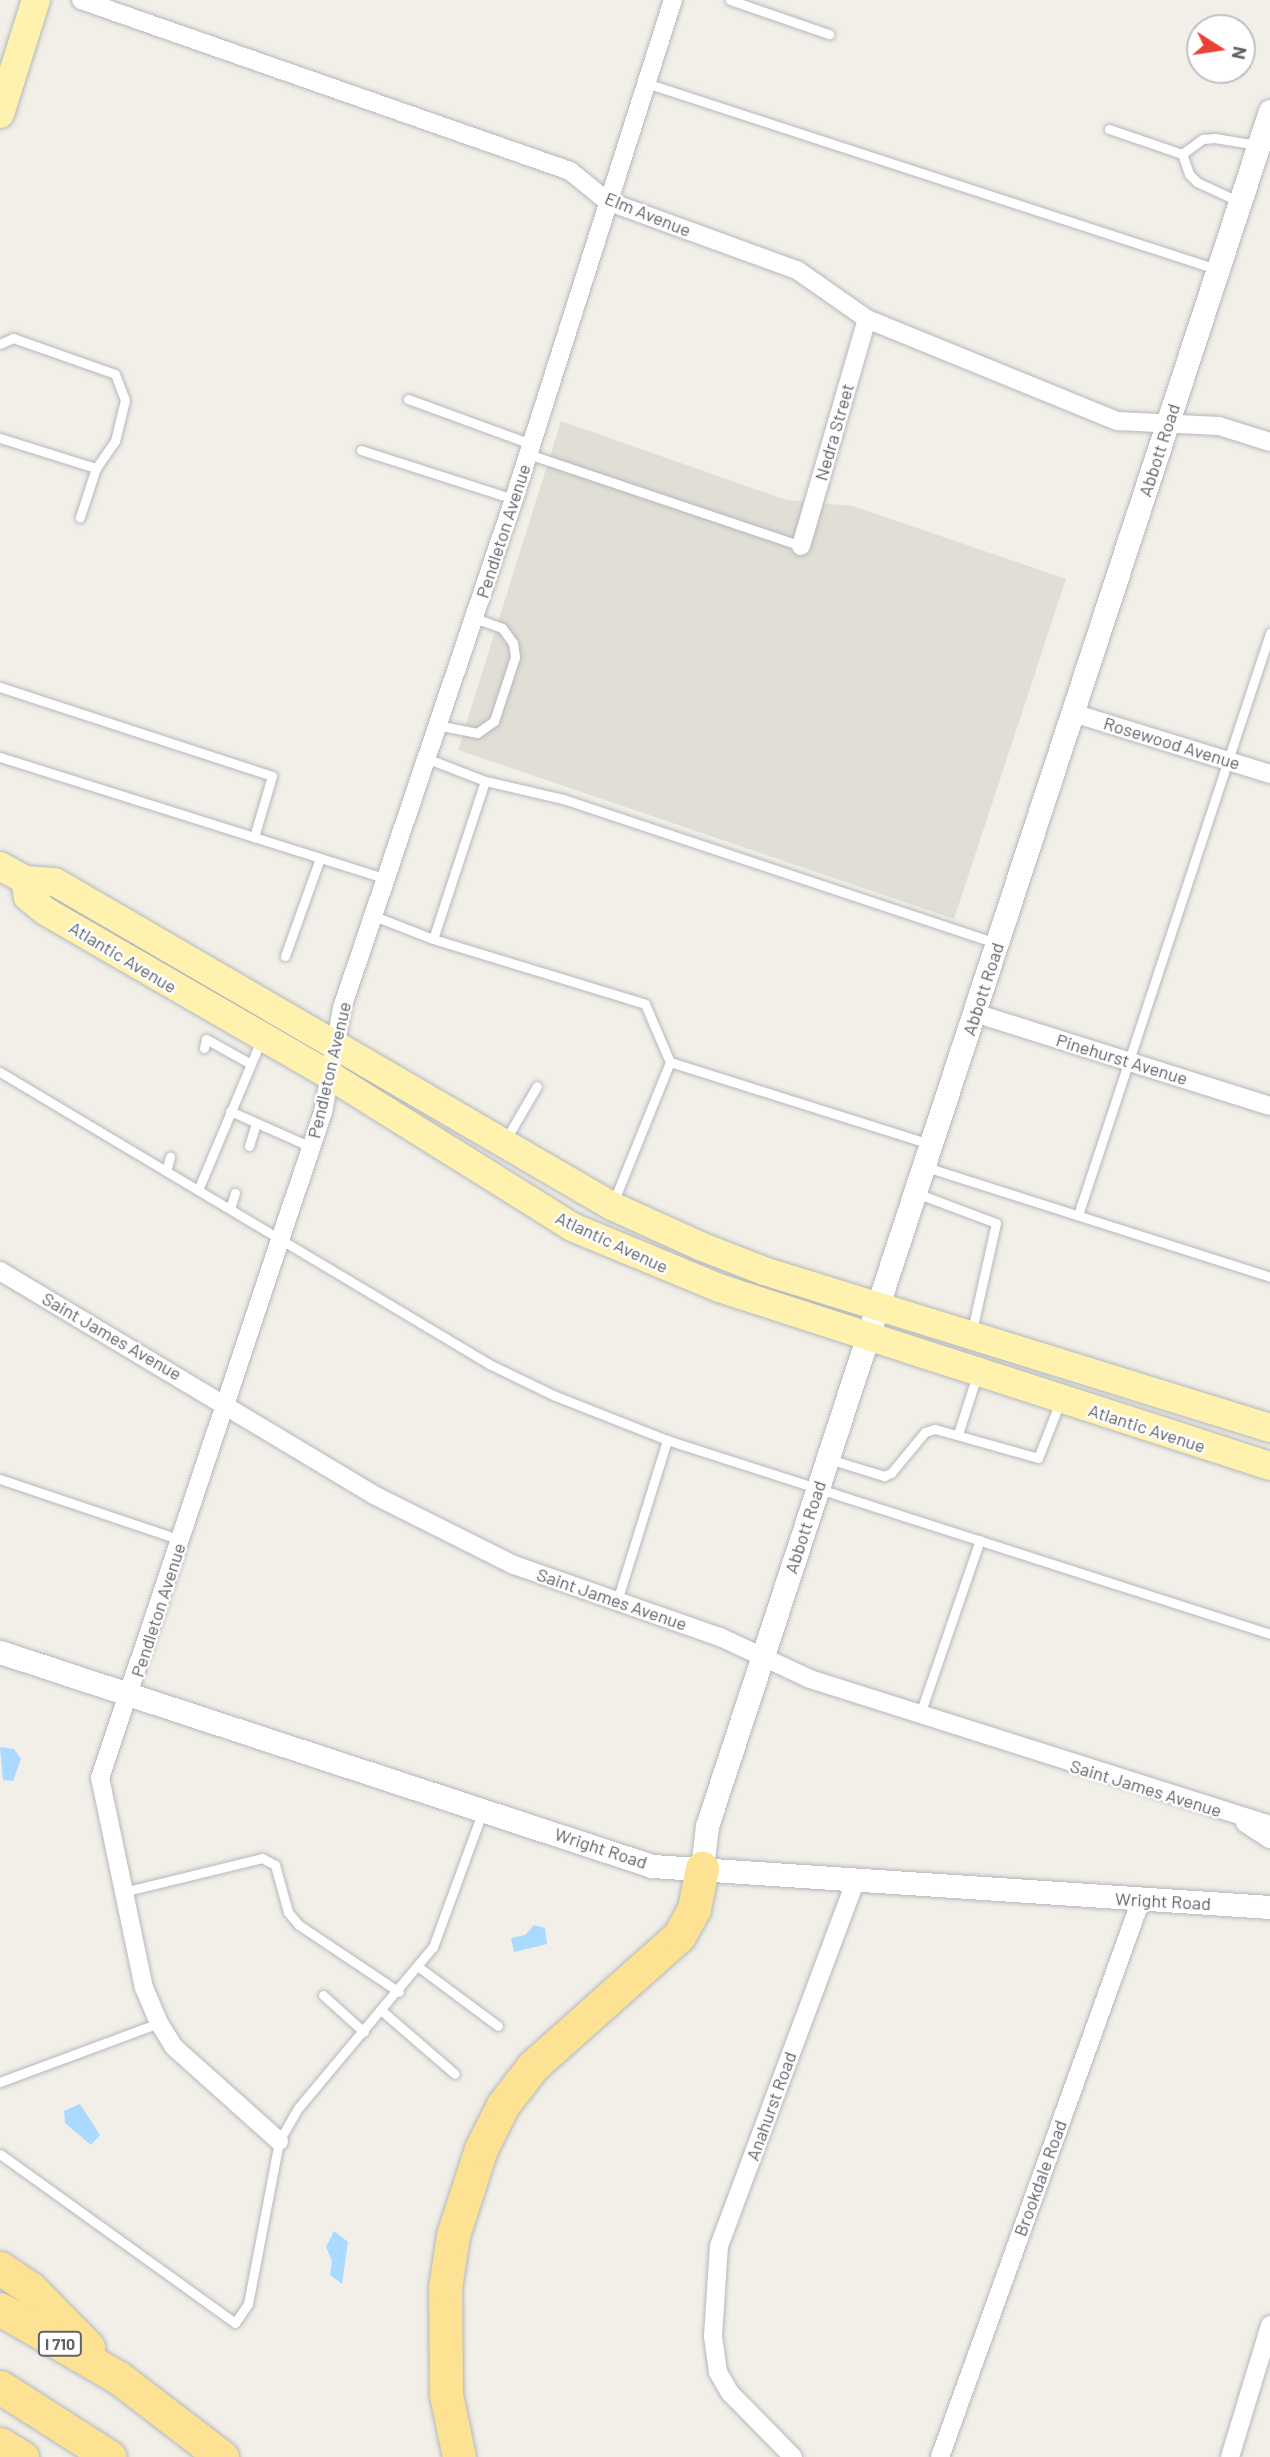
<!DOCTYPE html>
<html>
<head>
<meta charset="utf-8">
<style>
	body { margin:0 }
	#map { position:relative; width:1270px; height:2457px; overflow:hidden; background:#f1efe8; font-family:Barlow,sans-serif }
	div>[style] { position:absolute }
	.education>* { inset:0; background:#e1ded6 }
	.water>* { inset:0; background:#aadaff }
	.roads { filter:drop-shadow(0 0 2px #b5b8bc) drop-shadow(0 0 2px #b5b8bc) }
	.service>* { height:9px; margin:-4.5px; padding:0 4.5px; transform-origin:4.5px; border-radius:4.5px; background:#fff }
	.minor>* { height:18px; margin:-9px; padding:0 9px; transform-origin:9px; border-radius:9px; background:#fff }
	.tertiary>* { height:23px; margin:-11.5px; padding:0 11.5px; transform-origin:11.5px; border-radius:11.5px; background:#fff }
	.primary>* { height:28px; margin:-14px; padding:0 14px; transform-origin:14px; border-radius:14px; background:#fff2af }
	.motorway>* { height:33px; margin:-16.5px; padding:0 16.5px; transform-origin:16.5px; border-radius:16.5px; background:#fde293 }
	span { translate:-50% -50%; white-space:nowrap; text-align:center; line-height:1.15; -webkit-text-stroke:5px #fff; paint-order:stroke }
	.shield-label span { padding:2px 5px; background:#fff; border:2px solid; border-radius:5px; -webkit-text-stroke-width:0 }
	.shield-label { font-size:16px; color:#5f6368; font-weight:700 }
	.street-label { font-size:18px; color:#5f6368 }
	.north { position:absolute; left:1186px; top:14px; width:70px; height:70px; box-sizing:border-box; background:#fff; border:2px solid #bfc1c3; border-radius:50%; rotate:102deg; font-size:19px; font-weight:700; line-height:28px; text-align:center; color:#5f6368 }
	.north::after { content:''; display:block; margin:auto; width:24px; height:32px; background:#ea4335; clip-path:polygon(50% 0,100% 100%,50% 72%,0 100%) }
</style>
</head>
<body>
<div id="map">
	<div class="education">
		<i style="clip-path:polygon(561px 421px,786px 500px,853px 506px,1066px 579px,954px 919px,458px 750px)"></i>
	</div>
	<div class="water">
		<i style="clip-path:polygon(0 1747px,14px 1749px,21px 1759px,13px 1781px,3px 1780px)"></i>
		<i style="clip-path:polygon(534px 1925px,545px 1928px,547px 1944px,514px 1952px,511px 1938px,525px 1935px)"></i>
		<i style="clip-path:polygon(80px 2104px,100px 2135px,91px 2145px,65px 2123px,64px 2111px)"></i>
		<i style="clip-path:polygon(334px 2231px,348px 2242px,342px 2284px,330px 2275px,332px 2261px,326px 2247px)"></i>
	</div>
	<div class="roads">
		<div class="service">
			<i style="left:730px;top:0;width:105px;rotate:19deg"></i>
			<i style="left:646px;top:83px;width:600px;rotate:18.07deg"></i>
			<i style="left:1109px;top:129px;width:77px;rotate:18.9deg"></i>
			<i style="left:1240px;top:202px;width:47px;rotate:-155.1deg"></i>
			<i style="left:1197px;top:182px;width:11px;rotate:-135deg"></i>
			<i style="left:1189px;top:174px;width:21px;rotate:-109deg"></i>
			<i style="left:1182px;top:154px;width:26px;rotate:-36deg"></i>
			<i style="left:1203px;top:139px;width:12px;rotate:-5deg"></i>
			<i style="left:1215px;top:138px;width:43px;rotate:9.5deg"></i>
			<i style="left:0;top:344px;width:14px;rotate:-25deg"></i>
			<i style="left:13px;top:338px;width:108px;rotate:19.4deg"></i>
			<i style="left:115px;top:374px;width:28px;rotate:69deg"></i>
			<i style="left:125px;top:400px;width:42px;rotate:103.7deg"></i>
			<i style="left:115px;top:441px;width:33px;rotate:125deg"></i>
			<i style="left:408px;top:399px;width:131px;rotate:20.1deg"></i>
			<i style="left:0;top:438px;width:101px;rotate:17.4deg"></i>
			<i style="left:96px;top:468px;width:52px;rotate:108.1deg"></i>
			<i style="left:361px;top:450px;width:161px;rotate:17.8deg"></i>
			<i style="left:528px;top:454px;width:288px;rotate:18.6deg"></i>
			<i style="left:0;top:687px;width:286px;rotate:18.1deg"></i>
			<i style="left:272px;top:776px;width:64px;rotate:106.4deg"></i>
			<i style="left:437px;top:725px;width:41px;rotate:11.3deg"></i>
			<i style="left:477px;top:733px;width:21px;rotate:-35deg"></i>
			<i style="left:494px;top:721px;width:67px;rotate:-71.8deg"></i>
			<i style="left:515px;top:657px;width:14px;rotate:-98deg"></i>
			<i style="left:513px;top:643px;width:19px;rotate:-126deg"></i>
			<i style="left:502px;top:628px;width:30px;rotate:-160deg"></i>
			<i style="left:0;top:757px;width:405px;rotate:17.5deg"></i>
			<i style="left:426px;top:758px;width:63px;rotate:21.3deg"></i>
			<i style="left:485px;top:781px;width:166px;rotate:108.2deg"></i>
			<i style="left:485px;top:781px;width:80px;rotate:13deg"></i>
			<i style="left:563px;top:799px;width:456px;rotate:18.4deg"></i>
			<i style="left:374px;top:916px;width:63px;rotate:21.3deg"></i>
			<i style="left:433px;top:939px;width:222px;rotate:17deg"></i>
			<i style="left:645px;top:1004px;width:63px;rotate:66.7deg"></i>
			<i style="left:670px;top:1062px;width:273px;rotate:17.5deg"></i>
			<i style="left:285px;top:956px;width:104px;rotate:-70.3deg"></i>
			<i style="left:204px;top:1048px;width:9px;rotate:-77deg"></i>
			<i style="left:206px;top:1039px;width:51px;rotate:29.1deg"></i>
			<i style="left:0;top:1072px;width:570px;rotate:30.84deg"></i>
			<i style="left:489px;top:1364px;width:71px;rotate:25.8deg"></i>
			<i style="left:553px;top:1395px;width:123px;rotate:21.5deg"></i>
			<i style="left:667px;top:1440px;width:633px;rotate:17.83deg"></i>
			<i style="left:230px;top:1111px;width:89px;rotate:24deg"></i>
			<i style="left:506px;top:1139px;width:61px;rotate:-59.7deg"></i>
			<i style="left:249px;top:1146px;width:24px;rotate:-73deg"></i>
			<i style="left:926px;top:1167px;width:361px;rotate:17.7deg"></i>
			<i style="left:166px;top:1171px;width:15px;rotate:-74deg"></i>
			<i style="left:198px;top:1190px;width:163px;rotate:-67.2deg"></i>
			<i style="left:916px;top:1193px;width:85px;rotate:20.6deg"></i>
			<i style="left:996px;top:1223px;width:110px;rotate:102.6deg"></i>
			<i style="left:613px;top:1203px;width:152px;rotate:-68deg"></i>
			<i style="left:230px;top:1209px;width:17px;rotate:-73deg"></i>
			<i style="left:1078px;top:1215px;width:613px;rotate:-71.74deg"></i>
			<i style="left:958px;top:1434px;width:62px;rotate:-72.1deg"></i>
			<i style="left:829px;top:1459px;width:58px;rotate:17.2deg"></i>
			<i style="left:884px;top:1476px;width:8px;rotate:-23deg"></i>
			<i style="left:891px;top:1473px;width:53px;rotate:-50.3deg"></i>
			<i style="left:925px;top:1432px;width:10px;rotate:-17deg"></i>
			<i style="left:935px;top:1429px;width:107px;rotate:15.7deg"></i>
			<i style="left:1038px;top:1458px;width:60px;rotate:-68.6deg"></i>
			<i style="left:0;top:1479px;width:191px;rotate:18.6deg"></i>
			<i style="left:617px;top:1601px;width:169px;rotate:-72.7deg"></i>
			<i style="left:920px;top:1714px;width:184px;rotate:-71deg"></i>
			<i style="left:123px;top:1892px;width:143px;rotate:-13.7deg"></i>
			<i style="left:262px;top:1858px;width:15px;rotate:28deg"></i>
			<i style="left:275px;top:1865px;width:49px;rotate:74.5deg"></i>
			<i style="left:288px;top:1912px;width:17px;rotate:50deg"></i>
			<i style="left:299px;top:1925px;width:120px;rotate:33.8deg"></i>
			<i style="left:420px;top:1968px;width:97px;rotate:36.6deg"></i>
			<i style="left:323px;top:1995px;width:55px;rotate:42.1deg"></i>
			<i style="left:382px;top:2011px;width:96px;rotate:40.8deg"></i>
			<i style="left:0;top:2082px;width:170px;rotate:-20.4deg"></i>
			<i style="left:0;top:2154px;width:289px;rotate:35.7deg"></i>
			<i style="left:235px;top:2323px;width:23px;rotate:-56deg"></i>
			<i style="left:248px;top:2304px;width:166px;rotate:-79.2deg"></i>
			<i style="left:279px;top:2141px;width:39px;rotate:-60deg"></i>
			<i style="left:299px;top:2107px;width:209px;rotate:-50.1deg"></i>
			<i style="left:433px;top:1947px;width:146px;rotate:-69.9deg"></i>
		</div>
		<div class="minor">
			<i style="left:81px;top:0;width:518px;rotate:19.27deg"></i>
			<i style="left:570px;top:171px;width:48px;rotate:39deg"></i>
			<i style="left:607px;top:201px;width:202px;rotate:20deg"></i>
			<i style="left:797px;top:270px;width:85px;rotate:35deg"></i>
			<i style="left:867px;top:319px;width:270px;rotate:22.2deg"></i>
			<i style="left:1117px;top:421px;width:102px;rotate:2.8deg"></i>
			<i style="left:1219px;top:426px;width:53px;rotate:17.4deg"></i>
			<i style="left:801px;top:546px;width:236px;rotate:-73.8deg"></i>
			<i style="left:1073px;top:713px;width:206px;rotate:17.2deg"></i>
			<i style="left:975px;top:1013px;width:309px;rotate:17.5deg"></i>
			<i style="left:0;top:1271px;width:436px;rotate:30.9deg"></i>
			<i style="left:374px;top:1495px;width:157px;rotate:26.6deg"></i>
			<i style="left:514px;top:1565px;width:218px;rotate:19.3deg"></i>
			<i style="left:720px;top:1637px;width:99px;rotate:25deg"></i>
			<i style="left:810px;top:1679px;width:483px;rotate:17.6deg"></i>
			<i style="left:1245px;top:1823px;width:30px;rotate:33deg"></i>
			<i style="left:279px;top:2141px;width:141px;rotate:-138.2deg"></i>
			<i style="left:174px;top:2047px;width:28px;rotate:-122deg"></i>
			<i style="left:159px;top:2023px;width:38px;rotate:-113deg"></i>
			<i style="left:144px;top:1988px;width:215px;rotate:-101.8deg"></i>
			<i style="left:100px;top:1778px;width:702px;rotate:-71.49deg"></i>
			<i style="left:323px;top:1112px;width:106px;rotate:-79.6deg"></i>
			<i style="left:342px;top:1008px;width:537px;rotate:-71.33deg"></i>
			<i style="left:514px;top:499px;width:524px;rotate:-72.33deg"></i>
			<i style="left:793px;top:2457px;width:90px;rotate:-134.5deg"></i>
			<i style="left:730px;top:2393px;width:24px;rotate:-120deg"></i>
			<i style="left:718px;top:2372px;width:36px;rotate:-98deg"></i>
			<i style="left:713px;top:2336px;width:90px;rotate:-86.2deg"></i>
			<i style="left:719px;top:2246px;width:389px;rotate:-69.5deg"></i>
			<i style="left:940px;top:2457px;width:592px;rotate:-70.16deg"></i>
			<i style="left:1230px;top:2457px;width:138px;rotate:-73.1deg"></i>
		</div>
		<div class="tertiary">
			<i style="left:0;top:1652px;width:686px;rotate:18.17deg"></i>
			<i style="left:652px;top:1866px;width:619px;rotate:3.8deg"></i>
			<i style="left:702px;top:1868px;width:42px;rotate:-83.2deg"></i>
			<i style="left:707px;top:1826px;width:1805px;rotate:-71.83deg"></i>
		</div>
		<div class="primary">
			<i style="left:0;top:114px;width:120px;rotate:-72.5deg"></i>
			<i style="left:0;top:866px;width:29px;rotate:29deg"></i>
			<i style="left:25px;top:880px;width:30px;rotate:4deg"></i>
			<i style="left:55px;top:882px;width:644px;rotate:30.19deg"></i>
			<i style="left:612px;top:1206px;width:97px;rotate:24.4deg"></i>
			<i style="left:700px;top:1246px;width:69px;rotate:21.3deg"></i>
			<i style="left:764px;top:1271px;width:530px;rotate:17.24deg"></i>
			<i style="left:25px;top:880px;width:17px;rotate:80deg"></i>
			<i style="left:28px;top:897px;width:22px;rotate:39deg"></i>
			<i style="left:45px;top:911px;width:328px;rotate:30deg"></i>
			<i style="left:329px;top:1075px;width:287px;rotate:32deg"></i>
			<i style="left:572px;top:1227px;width:159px;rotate:22.5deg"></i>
			<i style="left:719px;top:1288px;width:579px;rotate:17.9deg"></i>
		</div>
		<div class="motorway">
			<i style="left:0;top:2268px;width:36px;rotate:34deg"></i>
			<i style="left:30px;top:2288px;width:83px;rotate:45.5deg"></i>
			<i style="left:0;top:2309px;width:138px;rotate:30.1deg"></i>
			<i style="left:119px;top:2378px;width:130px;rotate:37.5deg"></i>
			<i style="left:0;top:2387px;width:130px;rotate:32.5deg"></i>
			<i style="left:0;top:2444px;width:26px;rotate:31deg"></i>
			<i style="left:459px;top:2457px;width:64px;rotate:-101.7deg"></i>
			<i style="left:446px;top:2394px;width:106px;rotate:-90.5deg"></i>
			<i style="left:445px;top:2288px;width:54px;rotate:-81.4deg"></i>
			<i style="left:453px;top:2235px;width:90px;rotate:-72deg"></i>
			<i style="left:481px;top:2149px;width:49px;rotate:-63.4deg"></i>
			<i style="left:503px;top:2105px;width:49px;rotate:-52.4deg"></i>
			<i style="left:533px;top:2066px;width:195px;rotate:-41.7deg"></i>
			<i style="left:679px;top:1936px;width:31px;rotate:-61deg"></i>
			<i style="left:694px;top:1909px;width:42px;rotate:-79deg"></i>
		</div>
	</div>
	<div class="shield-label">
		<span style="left:60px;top:2344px">I 710</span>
	</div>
	<div class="street-label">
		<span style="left:648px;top:214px;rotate:22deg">Elm Avenue</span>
		<span style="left:834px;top:432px;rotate:-74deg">Nedra Street</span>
		<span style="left:1159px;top:450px;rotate:-72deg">Abbott Road</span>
		<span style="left:503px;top:531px;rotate:-72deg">Pendleton Avenue</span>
		<span style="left:1172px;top:743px;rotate:17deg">Rosewood Avenue</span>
		<span style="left:123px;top:957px;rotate:31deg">Atlantic Avenue</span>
		<span style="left:983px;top:989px;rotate:-72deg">Abbott Road</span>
		<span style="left:1122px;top:1059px;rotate:17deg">Pinehurst Avenue</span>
		<span style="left:329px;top:1070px;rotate:-77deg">Pendleton Avenue</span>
		<span style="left:612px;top:1242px;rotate:25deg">Atlantic Avenue</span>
		<span style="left:112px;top:1336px;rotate:30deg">Saint James Avenue</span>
		<span style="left:1147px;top:1428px;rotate:18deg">Atlantic Avenue</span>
		<span style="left:805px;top:1527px;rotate:-72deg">Abbott Road</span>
		<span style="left:612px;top:1599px;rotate:19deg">Saint James Avenue</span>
		<span style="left:158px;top:1610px;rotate:-72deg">Pendleton Avenue</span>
		<span style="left:1146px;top:1788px;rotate:17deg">Saint James Avenue</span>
		<span style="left:601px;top:1848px;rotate:18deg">Wright Road</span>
		<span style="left:1163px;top:1901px;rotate:3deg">Wright Road</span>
		<span style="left:771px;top:2106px;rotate:-70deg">Anahurst Road</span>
		<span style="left:1040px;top:2178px;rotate:-70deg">Brookdale Road</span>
	</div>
	<div class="north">N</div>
</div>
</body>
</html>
